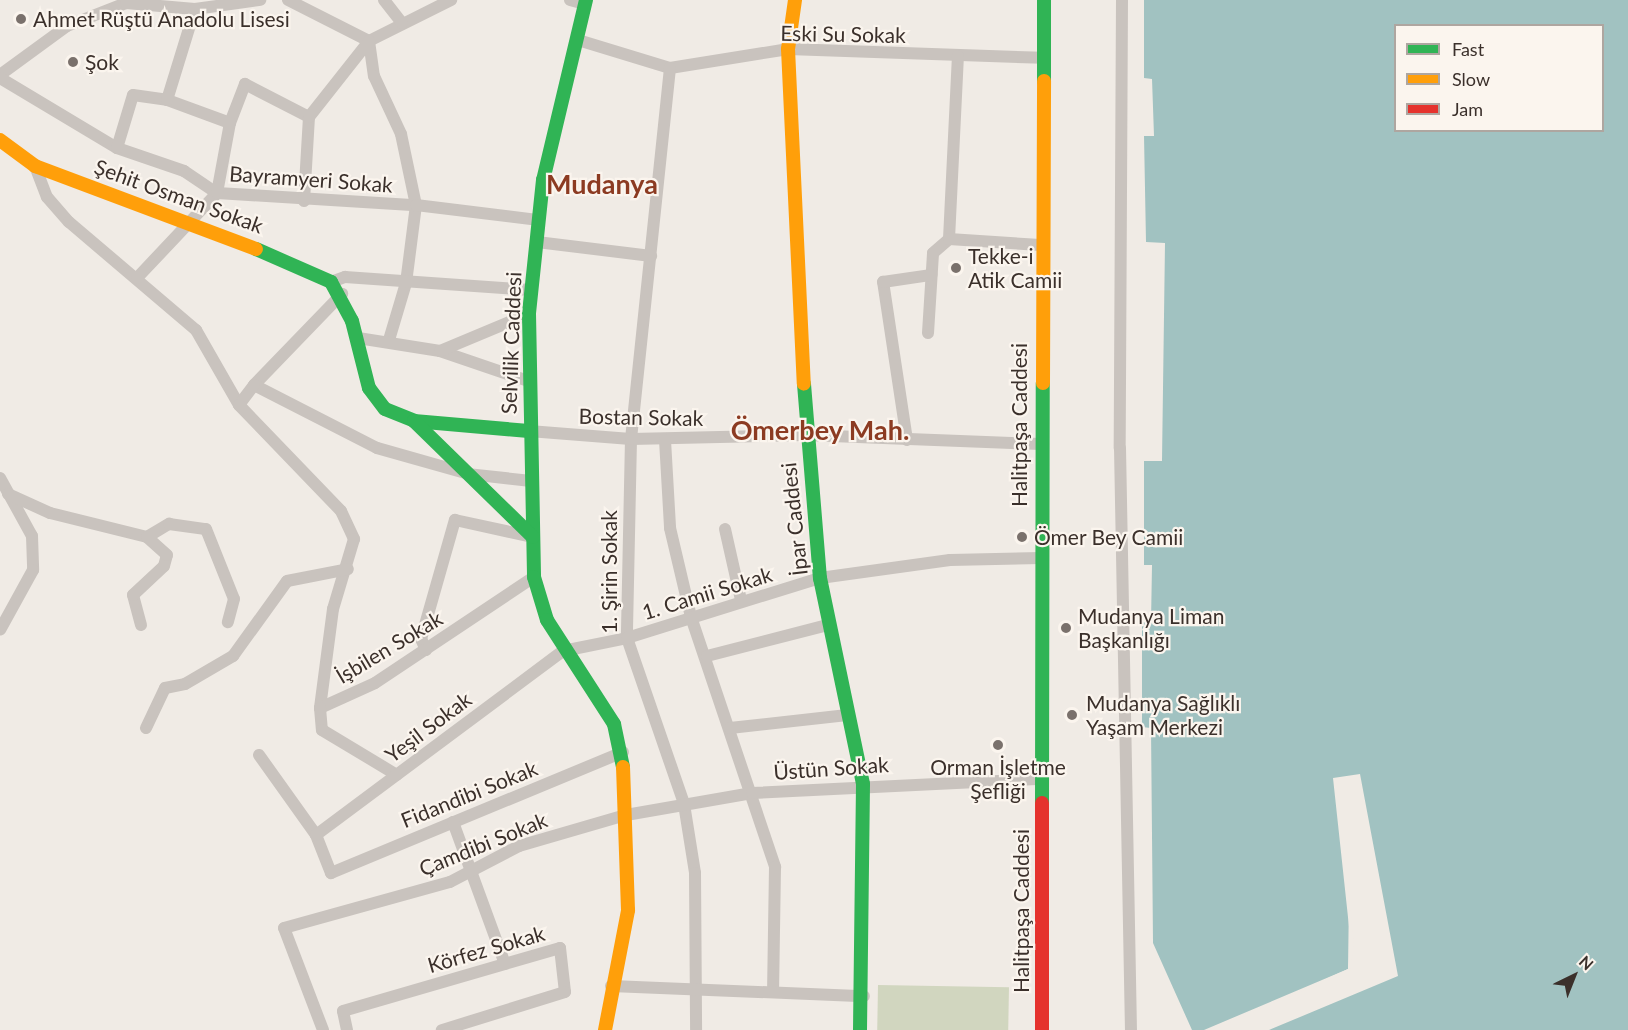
<!DOCTYPE html>
<html>
<head>
<meta charset="utf-8">
<style>
	body { margin:0 }
	#map { position:relative; width:1628px; height:1030px; overflow:hidden; background:#f0ebe5; font-family:Lato,sans-serif }
	div>[style] { position:absolute }
	.green>* { inset:0; background:#d1d6bf; transform-origin:0 0 }
	.water>* { inset:0; background:#a1c2c1 }
	.pier>* { inset:0; background:#f0ebe5 }
	.street>* { height:12px; margin:-6px; padding:0 6px; transform-origin:6px; border-radius:6px; background:#c9c3be }
	.fast>* { height:14px; margin:-7px; padding:0 7px; transform-origin:7px; border-radius:7px; background:#30b455 }
	.slow>* { height:14px; margin:-7px; padding:0 7px; transform-origin:7px; border-radius:7px; background:#ff9f0a }
	.jam>* { height:14px; margin:-7px; padding:0 7px; transform-origin:7px; border-radius:7px; background:#e5322d }
	.dots>* { width:16px; height:16px; translate:-50% -50%; box-sizing:border-box; border:3px solid #fbf5ee; border-radius:50% }
	span { translate:-50% -50%; white-space:nowrap; text-align:center; line-height:1.15; -webkit-text-stroke:4.5px #fbf5ee; paint-order:stroke }
	.poi-label { font-size:21px; color:#3b302b }
	.left { translate:0 -50%; text-align:left }
	.street-label { font-size:21px; color:#3b302b }
	.district-label { font-size:27px; color:#8c3b22; font-weight:700 }
	.legend { position:absolute; left:1394px; top:24px; width:210px; height:108px; box-sizing:border-box; background:#fbf5ee; border:2px solid #aea6a0; margin:0; padding:8px 10px; list-style:none; font-size:18px; color:#3b302b }
	.legend li { display:flex; align-items:center; gap:12px; height:30px }
	.legend b { width:30px; border:2px solid #aea6a0 }
	.north { position:absolute; left:1544px; top:946px; width:60px; height:60px; -webkit-text-stroke:4px #fbf5ee; paint-order:stroke; rotate:43deg; font-size:16px; font-weight:700; line-height:24px; text-align:center; color:#3b302b }
	.north::after { content:''; display:block; margin:auto; width:21px; height:27px; background:#3b302b; clip-path:polygon(50% 0,100% 100%,50% 72%,0 100%) }
</style>
</head>
<body>
<div id="map">
	<div class="green">
		<i style="left:878px;top:985px;width:131px;height:45px;rotate:1deg"></i>
	</div>
	<div class="water">
		<i style="clip-path:polygon(evenodd,1144px 0,1628px 0,1628px 1030px,1269px 1030px,1398px 976px,1360px 774px,1333px 778px,1351px 945px,1348px 969px,1204px 1030px,1192px 1030px,1153px 943px,1151px 728px,1142px 727px,1142px 622px,1151px 622px,1152px 565px,1144px 565px,1144px 461px,1162px 461px,1165px 243px,1146px 242px,1144px 136px,1154px 136px,1152px 79px,1144px 78px,1144px 0,1396px 26px,1602px 26px,1602px 130px,1396px 130px,1396px 26px)"></i>
	</div>
	<div class="pier">
		<i style="clip-path:polygon(1349px 896px,1354px 945px,1350px 971px,1212px 1030px,1348px 969px)"></i>
	</div>
	<div class="street">
		<i style="left:288px;top:0;width:91px;rotate:26.8deg"></i>
		<i style="left:369px;top:41px;width:92px;rotate:-26.6deg"></i>
		<i style="left:384px;top:0;width:29px;rotate:52deg"></i>
		<i style="left:570px;top:0;width:16px;rotate:15deg"></i>
		<i style="left:1122px;top:0;width:448px;rotate:90.3deg"></i>
		<i style="left:1120px;top:448px;width:582px;rotate:88.92deg"></i>
		<i style="left:578px;top:40px;width:96px;rotate:16.9deg"></i>
		<i style="left:670px;top:68px;width:120px;rotate:-9.1deg"></i>
		<i style="left:788px;top:49px;width:254px;rotate:2deg"></i>
		<i style="left:369px;top:41px;width:35px;rotate:82deg"></i>
		<i style="left:374px;top:76px;width:64px;rotate:65deg"></i>
		<i style="left:401px;top:134px;width:73px;rotate:78.1deg"></i>
		<i style="left:416px;top:205px;width:79px;rotate:97.3deg"></i>
		<i style="left:406px;top:283px;width:59px;rotate:106.6deg"></i>
		<i style="left:670px;top:68px;width:373px;rotate:96deg"></i>
		<i style="left:631px;top:439px;width:199px;rotate:91.2deg"></i>
		<i style="left:627px;top:638px;width:176px;rotate:71deg"></i>
		<i style="left:684px;top:804px;width:70px;rotate:80.9deg"></i>
		<i style="left:695px;top:873px;width:157px;rotate:89.6deg"></i>
		<i style="left:0;top:75px;width:83px;rotate:-36.2deg"></i>
		<i style="left:67px;top:26px;width:63px;rotate:-21.3deg"></i>
		<i style="left:126px;top:3px;width:69px;rotate:5deg"></i>
		<i style="left:195px;top:9px;width:66px;rotate:-7.9deg"></i>
		<i style="left:0;top:78px;width:136px;rotate:30.9deg"></i>
		<i style="left:117px;top:148px;width:71px;rotate:18.9deg"></i>
		<i style="left:184px;top:171px;width:40px;rotate:34deg"></i>
		<i style="left:217px;top:193px;width:199px;rotate:3.5deg"></i>
		<i style="left:416px;top:205px;width:124px;rotate:7deg"></i>
		<i style="left:230px;top:123px;width:42px;rotate:-69deg"></i>
		<i style="left:245px;top:84px;width:72px;rotate:27.3deg"></i>
		<i style="left:117px;top:148px;width:55px;rotate:-73.2deg"></i>
		<i style="left:133px;top:95px;width:34px;rotate:8deg"></i>
		<i style="left:35px;top:166px;width:33px;rotate:69deg"></i>
		<i style="left:47px;top:197px;width:33px;rotate:49deg"></i>
		<i style="left:69px;top:222px;width:167px;rotate:40.4deg"></i>
		<i style="left:196px;top:330px;width:86px;rotate:60.2deg"></i>
		<i style="left:304px;top:201px;width:84px;rotate:-86.6deg"></i>
		<i style="left:309px;top:117px;width:97px;rotate:-51.7deg"></i>
		<i style="left:949px;top:239px;width:183px;rotate:-87.2deg"></i>
		<i style="left:537px;top:242px;width:115px;rotate:7deg"></i>
		<i style="left:137px;top:278px;width:117px;rotate:-46.7deg"></i>
		<i style="left:217px;top:193px;width:71px;rotate:-79.5deg"></i>
		<i style="left:230px;top:123px;width:67px;rotate:-159.9deg"></i>
		<i style="left:167px;top:100px;width:95px;rotate:-72.9deg"></i>
		<i style="left:331px;top:282px;width:15px;rotate:-20deg"></i>
		<i style="left:345px;top:277px;width:187px;rotate:4deg"></i>
		<i style="left:928px;top:333px;width:80px;rotate:-86.4deg"></i>
		<i style="left:933px;top:253px;width:21px;rotate:-41deg"></i>
		<i style="left:949px;top:239px;width:91px;rotate:3.8deg"></i>
		<i style="left:358px;top:338px;width:83px;rotate:9deg"></i>
		<i style="left:440px;top:351px;width:96px;rotate:18.8deg"></i>
		<i style="left:440px;top:351px;width:96px;rotate:-22.6deg"></i>
		<i style="left:254px;top:385px;width:127px;rotate:-46deg"></i>
		<i style="left:529px;top:431px;width:102px;rotate:4.5deg"></i>
		<i style="left:631px;top:439px;width:175px;rotate:-1.3deg"></i>
		<i style="left:806px;top:435px;width:234px;rotate:2.2deg"></i>
		<i style="left:665px;top:440px;width:88px;rotate:86.7deg"></i>
		<i style="left:670px;top:528px;width:91px;rotate:76.7deg"></i>
		<i style="left:691px;top:617px;width:264px;rotate:71.4deg"></i>
		<i style="left:775px;top:867px;width:124px;rotate:90.9deg"></i>
		<i style="left:907px;top:440px;width:160px;rotate:-98.6deg"></i>
		<i style="left:883px;top:282px;width:49px;rotate:-8.3deg"></i>
		<i style="left:0;top:478px;width:66px;rotate:61.1deg"></i>
		<i style="left:32px;top:536px;width:34px;rotate:88deg"></i>
		<i style="left:33px;top:570px;width:68px;rotate:118.8deg"></i>
		<i style="left:531px;top:481px;width:62px;rotate:-173.6deg"></i>
		<i style="left:469px;top:474px;width:96px;rotate:-164.2deg"></i>
		<i style="left:377px;top:448px;width:138px;rotate:-152.9deg"></i>
		<i style="left:254px;top:385px;width:25px;rotate:127deg"></i>
		<i style="left:239px;top:405px;width:147px;rotate:46.1deg"></i>
		<i style="left:341px;top:511px;width:31px;rotate:65deg"></i>
		<i style="left:354px;top:539px;width:73px;rotate:106.7deg"></i>
		<i style="left:333px;top:609px;width:100px;rotate:97.5deg"></i>
		<i style="left:320px;top:708px;width:60px;rotate:-24.4deg"></i>
		<i style="left:375px;top:683px;width:191px;rotate:-33.7deg"></i>
		<i style="left:8px;top:494px;width:46px;rotate:24.3deg"></i>
		<i style="left:50px;top:513px;width:100px;rotate:13.9deg"></i>
		<i style="left:147px;top:537px;width:26px;rotate:-31deg"></i>
		<i style="left:169px;top:524px;width:37px;rotate:8deg"></i>
		<i style="left:206px;top:529px;width:75px;rotate:68.2deg"></i>
		<i style="left:234px;top:599px;width:24px;rotate:105deg"></i>
		<i style="left:725px;top:529px;width:73px;rotate:77.3deg"></i>
		<i style="left:141px;top:625px;width:31px;rotate:-105deg"></i>
		<i style="left:133px;top:595px;width:42px;rotate:-43.1deg"></i>
		<i style="left:164px;top:566px;width:11px;rotate:-75deg"></i>
		<i style="left:167px;top:555px;width:27px;rotate:-138deg"></i>
		<i style="left:426px;top:650px;width:12px;rotate:-114deg"></i>
		<i style="left:421px;top:639px;width:124px;rotate:-74.1deg"></i>
		<i style="left:455px;top:520px;width:80px;rotate:12.3deg"></i>
		<i style="left:707px;top:656px;width:125px;rotate:-14.4deg"></i>
		<i style="left:320px;top:708px;width:22px;rotate:85deg"></i>
		<i style="left:322px;top:730px;width:87px;rotate:31deg"></i>
		<i style="left:146px;top:728px;width:44px;rotate:-64.6deg"></i>
		<i style="left:165px;top:688px;width:20px;rotate:-11deg"></i>
		<i style="left:185px;top:684px;width:56px;rotate:-30.3deg"></i>
		<i style="left:233px;top:656px;width:92px;rotate:-54.2deg"></i>
		<i style="left:287px;top:581px;width:62px;rotate:-11.1deg"></i>
		<i style="left:730px;top:728px;width:118px;rotate:-6.3deg"></i>
		<i style="left:259px;top:755px;width:98px;rotate:54.5deg"></i>
		<i style="left:316px;top:835px;width:41px;rotate:68.5deg"></i>
		<i style="left:331px;top:873px;width:316px;rotate:-22.5deg"></i>
		<i style="left:453px;top:822px;width:151px;rotate:69.9deg"></i>
		<i style="left:316px;top:835px;width:308px;rotate:-36.7deg"></i>
		<i style="left:563px;top:651px;width:65px;rotate:-11.5deg"></i>
		<i style="left:627px;top:638px;width:202px;rotate:-17.3deg"></i>
		<i style="left:820px;top:578px;width:131px;rotate:-7.9deg"></i>
		<i style="left:950px;top:560px;width:91px;rotate:-1.3deg"></i>
		<i style="left:611px;top:986px;width:253px;rotate:2.3deg"></i>
		<i style="left:323px;top:1030px;width:109px;rotate:-110.9deg"></i>
		<i style="left:284px;top:928px;width:172px;rotate:-15.5deg"></i>
		<i style="left:450px;top:882px;width:78px;rotate:-27.6deg"></i>
		<i style="left:519px;top:846px;width:111px;rotate:-16.2deg"></i>
		<i style="left:626px;top:815px;width:128px;rotate:-9.9deg"></i>
		<i style="left:752px;top:793px;width:290px;rotate:-2.8deg"></i>
		<i style="left:347px;top:1030px;width:19px;rotate:-102deg"></i>
		<i style="left:343px;top:1011px;width:226px;rotate:-16.2deg"></i>
		<i style="left:560px;top:948px;width:44px;rotate:83.5deg"></i>
		<i style="left:565px;top:992px;width:129px;rotate:162.8deg"></i>
	</div>
	<div class="fast">
		<i style="left:586px;top:0;width:185px;rotate:103.4deg"></i>
		<i style="left:543px;top:180px;width:135px;rotate:96deg"></i>
		<i style="left:529px;top:314px;width:263px;rotate:88.9deg"></i>
		<i style="left:534px;top:577px;width:45px;rotate:73.2deg"></i>
		<i style="left:547px;top:620px;width:124px;rotate:57.2deg"></i>
		<i style="left:614px;top:724px;width:44px;rotate:78.2deg"></i>
		<i style="left:1044px;top:81px;width:81px;rotate:-90deg"></i>
		<i style="left:256px;top:249px;width:82px;rotate:23.7deg"></i>
		<i style="left:331px;top:282px;width:44px;rotate:61.7deg"></i>
		<i style="left:352px;top:321px;width:69px;rotate:75.8deg"></i>
		<i style="left:369px;top:388px;width:26px;rotate:53deg"></i>
		<i style="left:385px;top:409px;width:31px;rotate:22deg"></i>
		<i style="left:414px;top:421px;width:115px;rotate:5deg"></i>
		<i style="left:804px;top:384px;width:195px;rotate:85.3deg"></i>
		<i style="left:820px;top:578px;width:210px;rotate:78.2deg"></i>
		<i style="left:863px;top:784px;width:246px;rotate:90.7deg"></i>
		<i style="left:414px;top:421px;width:166px;rotate:44.3deg"></i>
		<i style="left:1042px;top:803px;width:420px;rotate:-89.9deg"></i>
	</div>
	<div class="slow">
		<i style="left:795px;top:0;width:49px;rotate:98.1deg"></i>
		<i style="left:788px;top:49px;width:335px;rotate:87.3deg"></i>
		<i style="left:0;top:140px;width:44px;rotate:36.6deg"></i>
		<i style="left:35px;top:166px;width:236px;rotate:20.6deg"></i>
		<i style="left:1043px;top:383px;width:302px;rotate:-89.8deg"></i>
		<i style="left:605px;top:1030px;width:122px;rotate:-79.1deg"></i>
		<i style="left:628px;top:910px;width:143px;rotate:-92deg"></i>
	</div>
	<div class="jam">
		<i style="left:1042px;top:1030px;width:227px;rotate:-90deg"></i>
	</div>
	<div class="dots">
		<i style="left:21px;top:19px;background:#7a716c"></i>
		<i style="left:73px;top:62px;background:#7a716c"></i>
		<i style="left:956px;top:268px;background:#7a716c"></i>
		<i style="left:1022px;top:537px;background:#7a716c"></i>
		<i style="left:1066px;top:628px;background:#7a716c"></i>
		<i style="left:1072px;top:715px;background:#7a716c"></i>
		<i style="left:998px;top:745px;background:#7a716c"></i>
	</div>
	<div class="poi-label">
		<span class="left" style="left:33px;top:19px">Ahmet Rüştü Anadolu Lisesi</span>
		<span class="left" style="left:85px;top:62px">Şok</span>
		<span class="left" style="left:968px;top:268px">Tekke-i<br>Atik Camii</span>
		<span class="left" style="left:1034px;top:537px">Ömer Bey Camii</span>
		<span class="left" style="left:1078px;top:628px">Mudanya Liman<br>Başkanlığı</span>
		<span class="left" style="left:1086px;top:715px">Mudanya Sağlıklı<br>Yaşam Merkezi</span>
		<span style="left:998px;top:779px">Orman İşletme<br>Şefliği</span>
	</div>
	<div class="street-label">
		<span style="left:843px;top:34px;rotate:1deg">Eski Su Sokak</span>
		<span style="left:311px;top:179px;rotate:4deg">Bayramyeri Sokak</span>
		<span style="left:179px;top:196px;rotate:20deg">Şehit Osman Sokak</span>
		<span style="left:511px;top:343px;rotate:-88deg">Selvilik Caddesi</span>
		<span style="left:641px;top:417px;rotate:1deg">Bostan Sokak</span>
		<span style="left:1019px;top:425px;rotate:-90deg">Halitpaşa Caddesi</span>
		<span style="left:794px;top:519px;rotate:-96deg">İpar Caddesi</span>
		<span style="left:609px;top:572px;rotate:-90deg">1. Şirin Sokak</span>
		<span style="left:707px;top:593px;rotate:-17deg">1. Camii Sokak</span>
		<span style="left:389px;top:647px;rotate:-31deg">İşbilen Sokak</span>
		<span style="left:428px;top:727px;rotate:-37deg">Yeşil Sokak</span>
		<span style="left:831px;top:768px;rotate:-4deg">Üstün Sokak</span>
		<span style="left:469px;top:794px;rotate:-22deg">Fidandibi Sokak</span>
		<span style="left:483px;top:844px;rotate:-22deg">Çamdibi Sokak</span>
		<span style="left:1021px;top:911px;rotate:-90deg">Halitpaşa Caddesi</span>
		<span style="left:486px;top:949px;rotate:-16deg">Körfez Sokak</span>
	</div>
	<div class="district-label">
		<span style="left:602px;top:184px">Mudanya</span>
		<span style="left:820px;top:430px">Ömerbey Mah.</span>
	</div>
	<ul class="legend">
	<li><b style="height:8px;background:#30b455"></b>Fast</li>
	<li><b style="height:8px;background:#ff9f0a"></b>Slow</li>
	<li><b style="height:8px;background:#e5322d"></b>Jam</li>
	</ul>
	<div class="north">N</div>
</div>
</body>
</html>
